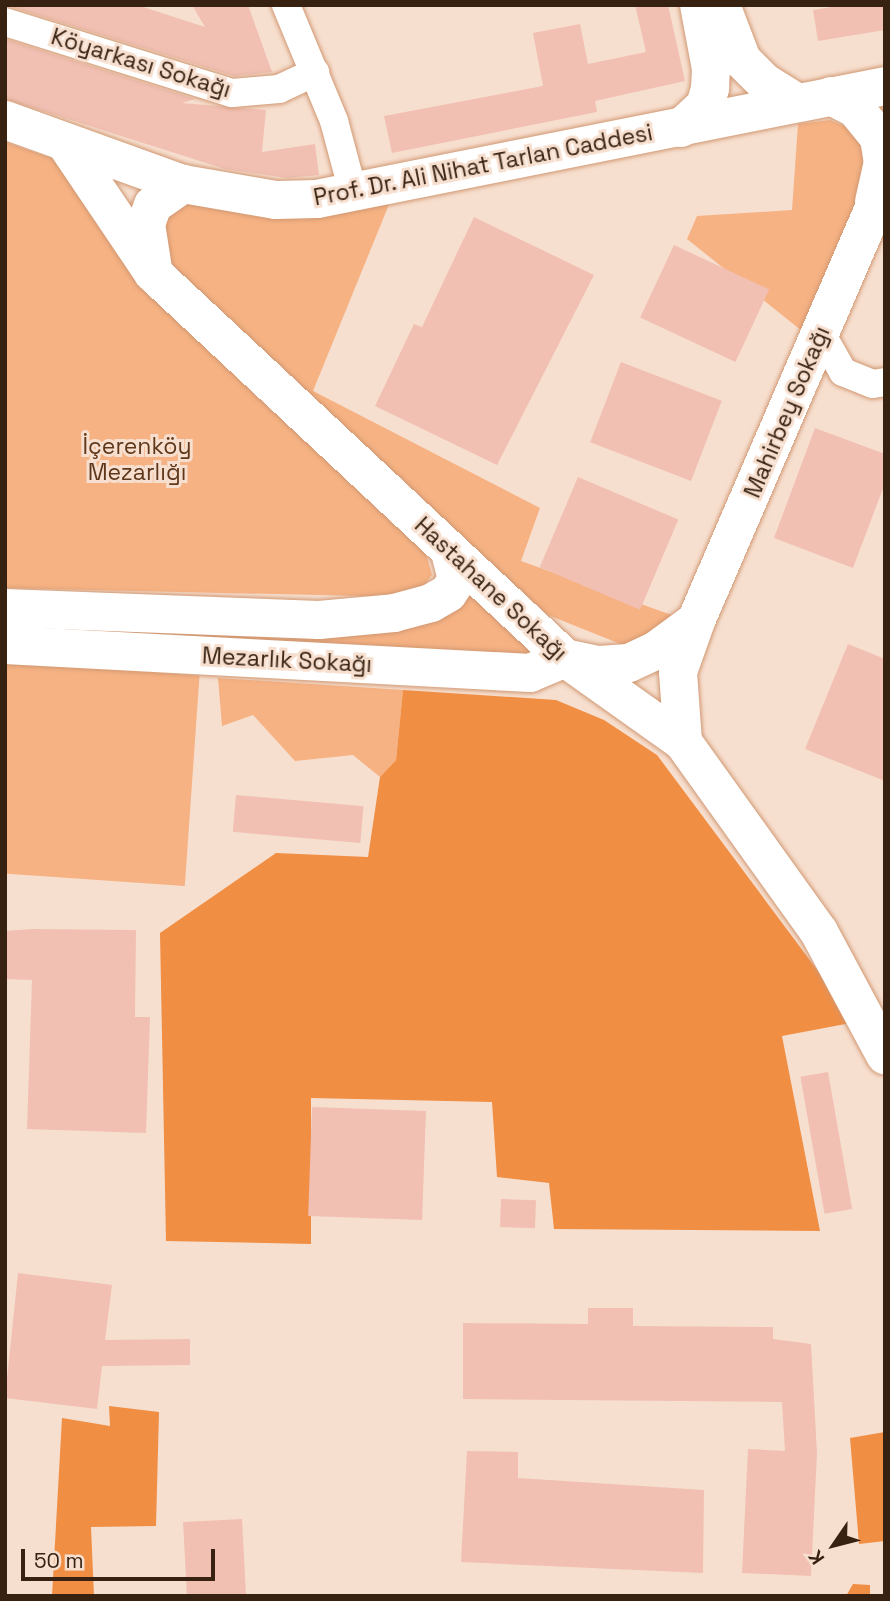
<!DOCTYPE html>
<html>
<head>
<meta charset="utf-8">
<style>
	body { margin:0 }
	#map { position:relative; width:890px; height:1601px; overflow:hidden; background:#f7dfcf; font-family:"Space Grotesk",sans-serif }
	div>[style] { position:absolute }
	.green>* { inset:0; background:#f6b283; transform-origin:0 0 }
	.forest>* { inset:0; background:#f08e44 }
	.building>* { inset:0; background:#f1c0b3; transform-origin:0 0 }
	.roads { filter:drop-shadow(0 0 2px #d19872) drop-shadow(0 0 2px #d19872) }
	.street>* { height:28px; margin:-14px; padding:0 14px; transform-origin:14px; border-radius:14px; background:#fff }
	.secondary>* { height:38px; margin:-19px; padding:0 19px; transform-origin:19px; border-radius:19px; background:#fff }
	.primary>* { height:38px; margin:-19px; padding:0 19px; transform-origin:19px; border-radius:19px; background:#fff }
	span { translate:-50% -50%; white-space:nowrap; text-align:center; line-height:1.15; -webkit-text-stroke:6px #f7dfcf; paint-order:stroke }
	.street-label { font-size:23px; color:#372111 }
	.park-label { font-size:23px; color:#5f371a }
	.frame { position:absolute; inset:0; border:7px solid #372111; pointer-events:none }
	.north { position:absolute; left:799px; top:1510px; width:70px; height:70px; -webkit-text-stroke:5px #f7dfcf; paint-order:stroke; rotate:235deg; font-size:19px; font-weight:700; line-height:28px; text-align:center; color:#372111 }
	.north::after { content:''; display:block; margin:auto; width:24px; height:32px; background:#372111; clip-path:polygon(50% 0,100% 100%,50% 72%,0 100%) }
	.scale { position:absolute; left:21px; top:1549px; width:194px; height:32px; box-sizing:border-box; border:4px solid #372111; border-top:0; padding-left:9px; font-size:21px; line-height:24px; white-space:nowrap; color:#372111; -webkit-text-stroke:5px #f7dfcf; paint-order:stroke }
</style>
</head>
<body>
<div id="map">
	<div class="green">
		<i style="clip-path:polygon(830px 120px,851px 129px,867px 150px,870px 178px,802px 331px,687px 239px,697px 216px,792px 210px,798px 124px)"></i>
		<i style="clip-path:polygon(5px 142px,57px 160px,424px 546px,432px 575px,422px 588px,406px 597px,5px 588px)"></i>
		<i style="clip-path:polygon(183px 199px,390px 202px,313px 391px,540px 508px,521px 561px,680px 618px,633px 649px,548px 615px,280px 379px,165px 270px,162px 216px)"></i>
		<i style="clip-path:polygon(467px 593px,533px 651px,516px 657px,187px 640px,187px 629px)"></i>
		<i style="left:5px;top:662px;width:195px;height:211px;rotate:4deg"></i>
		<i style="clip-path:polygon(218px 678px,403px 690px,396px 760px,380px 777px,353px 755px,295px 761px,253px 715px,222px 726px)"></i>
	</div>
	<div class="forest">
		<i style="clip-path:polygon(403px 690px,556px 700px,604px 720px,657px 755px,856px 1022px,782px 1036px,820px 1231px,554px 1229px,549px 1183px,497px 1177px,492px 1102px,311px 1098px,311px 1244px,166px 1241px,160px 933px,276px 853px,368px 857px,380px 777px,396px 760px)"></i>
		<i style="clip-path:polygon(109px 1406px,159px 1412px,156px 1526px,91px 1527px,94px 1596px,52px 1596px,62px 1418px,110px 1426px)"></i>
		<i style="clip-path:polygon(885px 1432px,885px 1541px,859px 1544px,850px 1438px)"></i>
		<i style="clip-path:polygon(853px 1584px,870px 1585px,870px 1596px,846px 1596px)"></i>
	</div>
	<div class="building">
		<i style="clip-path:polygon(5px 5px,137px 5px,205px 27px,192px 5px,248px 5px,272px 72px,234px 76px)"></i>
		<i style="clip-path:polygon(635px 5px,668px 5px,685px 81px,595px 101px,597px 112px,392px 153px,384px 116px,543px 86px,533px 33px,580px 24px,588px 64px,646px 52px)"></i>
		<i style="clip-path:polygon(844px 5px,885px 5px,885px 30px,818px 41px,813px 10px)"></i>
		<i style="clip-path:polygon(5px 39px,195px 99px,182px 103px,266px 110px,262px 152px,315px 144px,319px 175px,288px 178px,225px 169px,5px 99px)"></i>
		<i style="clip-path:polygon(474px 217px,594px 275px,497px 465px,375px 406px,414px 324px,422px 327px)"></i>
		<i style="left:674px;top:245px;width:105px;height:80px;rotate:25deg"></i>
		<i style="left:621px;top:362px;width:108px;height:86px;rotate:21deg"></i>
		<i style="clip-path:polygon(815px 428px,885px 454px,885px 483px,853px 568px,774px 538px)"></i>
		<i style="left:578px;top:477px;width:109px;height:98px;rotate:23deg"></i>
		<i style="clip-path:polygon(848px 644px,885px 659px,885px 781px,805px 749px)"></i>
		<i style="left:236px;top:795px;width:128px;height:37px;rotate:5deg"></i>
		<i style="clip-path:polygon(32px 929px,136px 930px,135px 1017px,150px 1017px,146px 1133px,27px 1129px,32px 980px,5px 979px,5px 931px)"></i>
		<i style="left:828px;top:1072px;width:139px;height:28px;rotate:80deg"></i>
		<i style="left:312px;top:1107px;width:114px;height:109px;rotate:2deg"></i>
		<i style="left:501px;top:1199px;width:35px;height:28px;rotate:2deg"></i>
		<i style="clip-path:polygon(18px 1273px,112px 1285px,105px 1340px,190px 1339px,190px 1365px,102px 1366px,97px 1409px,5px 1398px)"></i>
		<i style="clip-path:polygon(588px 1308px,633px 1308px,633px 1326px,773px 1327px,773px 1339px,811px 1344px,817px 1453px,811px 1576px,742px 1573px,748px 1449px,785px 1451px,782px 1402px,463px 1399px,463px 1323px,588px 1324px)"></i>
		<i style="clip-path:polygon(467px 1451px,518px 1452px,518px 1478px,704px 1490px,703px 1573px,461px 1562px)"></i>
		<i style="left:242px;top:1519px;width:77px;height:59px;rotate:87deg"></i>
	</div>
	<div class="roads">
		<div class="street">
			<i style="left:286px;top:5px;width:126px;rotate:67.5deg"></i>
			<i style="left:334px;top:121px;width:73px;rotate:75deg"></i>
			<i style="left:5px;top:22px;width:238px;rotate:17.4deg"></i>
			<i style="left:232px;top:93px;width:47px;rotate:-4.9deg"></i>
			<i style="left:279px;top:89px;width:40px;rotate:-25deg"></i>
			<i style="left:821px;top:333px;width:45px;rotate:60.6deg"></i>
			<i style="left:843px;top:372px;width:32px;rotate:22deg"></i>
			<i style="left:873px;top:384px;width:12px;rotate:-9deg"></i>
		</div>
		<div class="secondary">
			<i style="left:721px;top:5px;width:59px;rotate:69.1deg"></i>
			<i style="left:742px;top:60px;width:31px;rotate:45deg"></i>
			<i style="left:764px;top:82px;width:36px;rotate:32deg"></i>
			<i style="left:681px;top:128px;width:33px;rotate:-43deg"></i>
			<i style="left:705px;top:106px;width:19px;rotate:-74deg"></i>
			<i style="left:710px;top:88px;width:19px;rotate:-87deg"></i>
			<i style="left:711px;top:69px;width:65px;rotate:-100.6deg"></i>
			<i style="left:5px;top:608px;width:314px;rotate:2.2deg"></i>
			<i style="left:319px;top:620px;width:75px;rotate:-5.3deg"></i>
			<i style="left:394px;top:613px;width:38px;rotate:-15deg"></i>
			<i style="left:431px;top:603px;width:20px;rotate:-30deg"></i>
			<i style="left:448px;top:593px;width:16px;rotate:-55deg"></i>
			<i style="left:457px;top:580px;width:30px;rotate:-104deg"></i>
			<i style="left:5px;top:645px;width:526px;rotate:3.05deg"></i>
			<i style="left:530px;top:673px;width:38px;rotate:-23deg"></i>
			<i style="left:565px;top:658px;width:145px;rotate:35.4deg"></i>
			<i style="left:683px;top:742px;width:234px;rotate:54.4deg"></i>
			<i style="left:819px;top:932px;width:140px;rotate:61.8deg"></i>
			<i style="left:683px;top:742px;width:70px;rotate:-94.1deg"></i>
			<i style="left:678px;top:672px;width:54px;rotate:-70.6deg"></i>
		</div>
		<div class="primary">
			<i style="left:831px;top:96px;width:27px;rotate:27deg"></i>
			<i style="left:855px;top:108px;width:38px;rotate:51deg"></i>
			<i style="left:879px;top:138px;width:24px;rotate:81deg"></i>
			<i style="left:883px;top:162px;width:41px;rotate:102.7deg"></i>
			<i style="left:5px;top:120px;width:189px;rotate:19.8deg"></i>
			<i style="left:183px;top:184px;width:94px;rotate:9.8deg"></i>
			<i style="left:276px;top:200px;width:41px;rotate:-1.4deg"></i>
			<i style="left:317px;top:199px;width:579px;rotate:-11.25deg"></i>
			<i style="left:66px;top:144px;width:156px;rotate:56deg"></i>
			<i style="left:153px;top:273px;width:564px;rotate:43.06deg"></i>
			<i style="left:565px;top:658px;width:35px;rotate:12deg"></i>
			<i style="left:599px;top:665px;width:30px;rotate:-4deg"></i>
			<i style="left:629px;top:663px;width:29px;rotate:-25deg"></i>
			<i style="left:655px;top:651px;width:51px;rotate:-36.2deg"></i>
			<i style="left:696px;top:621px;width:477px;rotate:-66.7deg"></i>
			<i style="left:153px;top:269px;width:46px;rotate:-98.8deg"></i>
			<i style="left:146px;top:224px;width:20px;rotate:-70deg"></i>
			<i style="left:153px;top:205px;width:37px;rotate:-35deg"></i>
		</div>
	</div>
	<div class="street-label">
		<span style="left:141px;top:63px;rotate:17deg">Köyarkası Sokağı</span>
		<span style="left:483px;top:165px;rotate:-11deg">Prof. Dr. Ali Nihat Tarlan Caddesi</span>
		<span style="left:787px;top:412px;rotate:-67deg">Mahirbey Sokağı</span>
		<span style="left:491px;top:589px;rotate:43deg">Hastahane Sokağı</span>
		<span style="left:287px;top:660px;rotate:3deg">Mezarlık Sokağı</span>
	</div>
	<div class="park-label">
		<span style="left:137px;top:459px">İçerenköy<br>Mezarlığı</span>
	</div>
	<div class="frame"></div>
	<div class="north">K</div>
	<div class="scale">50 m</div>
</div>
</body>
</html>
